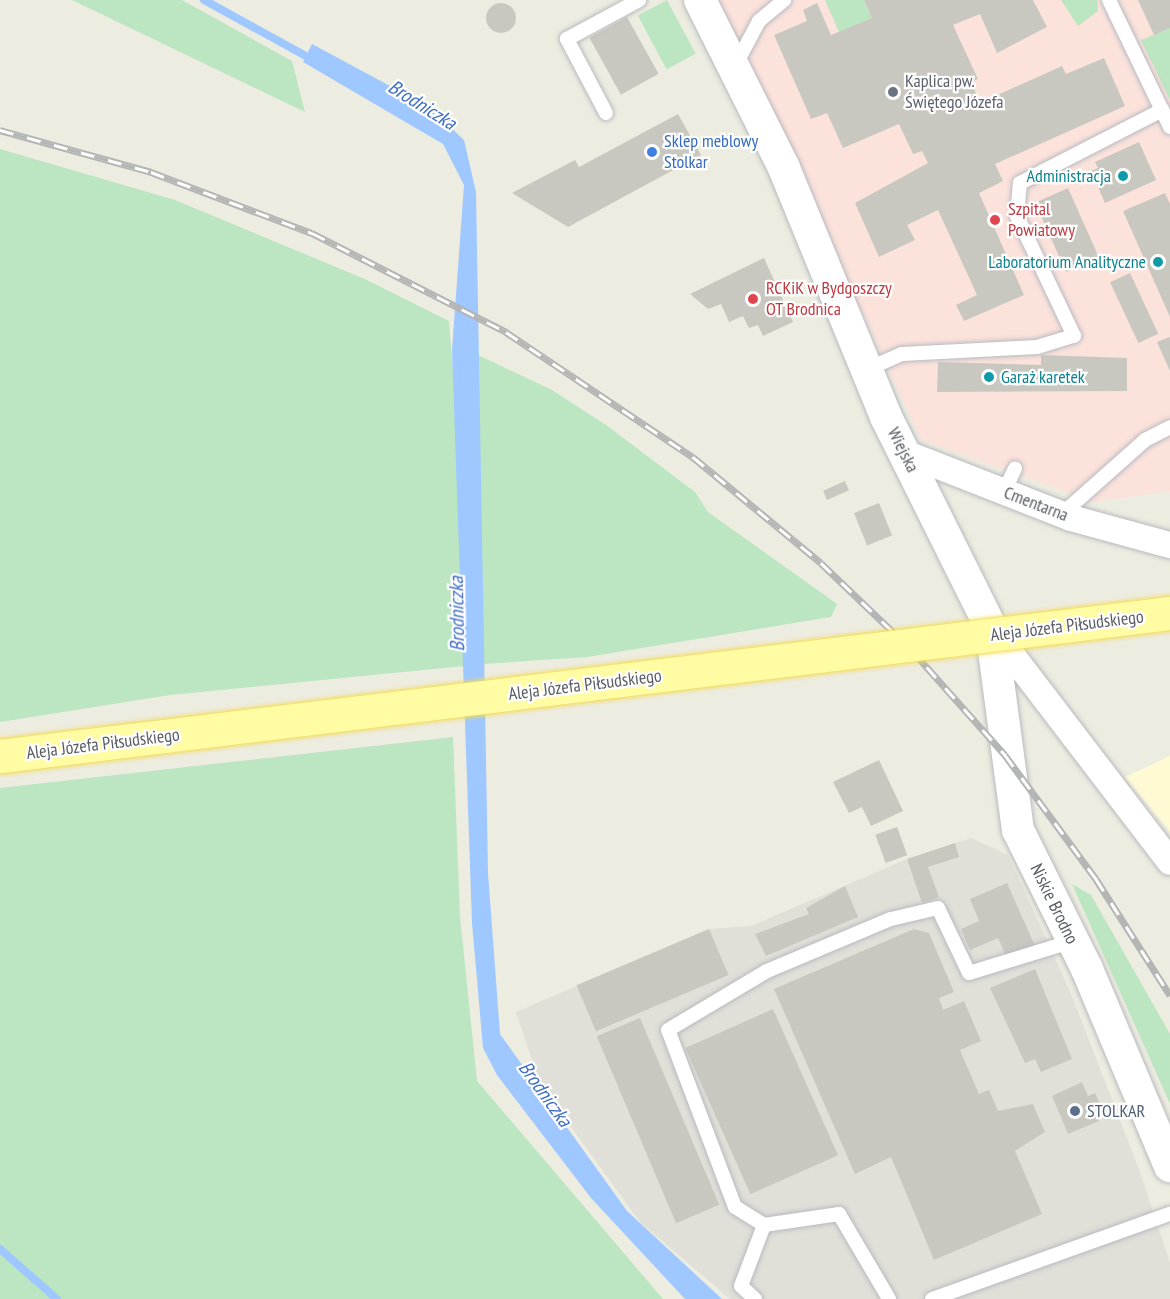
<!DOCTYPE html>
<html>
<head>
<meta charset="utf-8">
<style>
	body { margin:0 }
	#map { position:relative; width:1170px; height:1299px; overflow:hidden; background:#edece0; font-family:"PT Sans Narrow",sans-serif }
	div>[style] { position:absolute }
	.commercial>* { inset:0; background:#fefad4 }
	.industrial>* { inset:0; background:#e0dfd8 }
	.medical>* { inset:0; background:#fbe2db }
	.green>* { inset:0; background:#bce5c1; transform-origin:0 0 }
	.water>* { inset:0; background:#9ec8ff }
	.stream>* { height:8px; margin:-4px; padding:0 4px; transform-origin:4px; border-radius:4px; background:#9ec8ff }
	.building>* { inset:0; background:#c9c8c0; transform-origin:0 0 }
	.round { border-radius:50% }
	.roads { filter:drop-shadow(0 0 2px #b8bac0) drop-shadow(0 0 2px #b8bac0) }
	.service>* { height:14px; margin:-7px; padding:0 7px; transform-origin:7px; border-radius:7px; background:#fff }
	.minor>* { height:26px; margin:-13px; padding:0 13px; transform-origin:13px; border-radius:13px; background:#fff }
	.tertiary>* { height:32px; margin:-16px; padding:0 16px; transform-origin:16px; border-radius:16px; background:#fff }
	.rail>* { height:7px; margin-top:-3.5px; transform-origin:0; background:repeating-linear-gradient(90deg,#fff 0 14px,#b4b5b5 0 28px); box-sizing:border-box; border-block:2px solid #b4b5b5 }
	.bridges { filter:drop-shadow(0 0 2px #f4dc52) drop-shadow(0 0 2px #f4dc52) }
	.primary-bridge>* { height:33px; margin:-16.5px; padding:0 16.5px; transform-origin:16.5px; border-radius:16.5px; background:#fffca3 }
	.dots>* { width:16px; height:16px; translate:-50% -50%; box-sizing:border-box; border:3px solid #fff; border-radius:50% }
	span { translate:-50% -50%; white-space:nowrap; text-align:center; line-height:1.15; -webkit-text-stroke:4.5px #fff; paint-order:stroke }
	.worship-label { font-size:18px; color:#5b616d }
	.left { translate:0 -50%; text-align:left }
	.shop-label { font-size:18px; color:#366cbe }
	.culture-label { font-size:18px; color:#0d838f }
	.right { translate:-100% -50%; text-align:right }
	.health-label { font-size:18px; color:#be3a42 }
	.street-label { font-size:18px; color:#595c62 }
	.service-label { font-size:18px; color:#4e5e75 }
	.water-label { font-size:20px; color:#3f6ec4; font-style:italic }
</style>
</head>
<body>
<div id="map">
	<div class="commercial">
		<i style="clip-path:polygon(1170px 756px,1170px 832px,1125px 777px)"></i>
	</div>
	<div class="industrial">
		<i style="clip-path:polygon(971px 838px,1008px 855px,1070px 991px,1140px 1172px,1170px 1263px,1170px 1299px,730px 1299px,640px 1222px,540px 1084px,516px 1012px,709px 929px,751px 926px,907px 859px)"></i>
	</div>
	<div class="medical">
		<i style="clip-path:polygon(718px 0,1170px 0,1170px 491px,1094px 502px,921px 440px)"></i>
	</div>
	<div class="green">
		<i style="clip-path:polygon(72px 0,182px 0,292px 61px,305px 112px)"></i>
		<i style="left:667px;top:0;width:61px;height:33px;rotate:62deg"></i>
		<i style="clip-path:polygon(825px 0,864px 0,872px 18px,839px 32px)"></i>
		<i style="clip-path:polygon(1061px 0,1097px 0,1098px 11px,1078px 26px)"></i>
		<i style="clip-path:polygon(1170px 28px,1170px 100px,1141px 40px)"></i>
		<i style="clip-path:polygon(0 149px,175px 200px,367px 280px,449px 321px,461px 478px,464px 666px,170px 695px,0 722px)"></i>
		<i style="clip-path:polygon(478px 355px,552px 390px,606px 425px,695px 492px,708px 512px,837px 604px,831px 617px,587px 657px,483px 664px)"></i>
		<i style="clip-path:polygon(453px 737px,460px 917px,477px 1081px,663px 1299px,0 1299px,0 788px)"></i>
		<i style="clip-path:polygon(1072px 884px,1091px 895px,1170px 1034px,1170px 1104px)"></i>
	</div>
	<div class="water">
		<i style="clip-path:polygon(312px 44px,429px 107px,464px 140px,476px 192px,488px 873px,500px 1034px,627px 1211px,722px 1299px,685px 1299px,591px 1198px,497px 1075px,483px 1048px,472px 923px,452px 350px,464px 185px,443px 144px,303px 62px)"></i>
	</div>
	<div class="stream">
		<i style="left:204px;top:0;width:124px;rotate:28.8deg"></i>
		<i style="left:0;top:1249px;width:76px;rotate:41.3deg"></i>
	</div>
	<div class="building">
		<i style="clip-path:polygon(864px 0,1033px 0,1047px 27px,997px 53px,980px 14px,953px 25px,978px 79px,971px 82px,980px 103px,1062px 66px,1066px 74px,1104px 58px,1125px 106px,995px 164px,1003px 181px,979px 193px,1024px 295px,964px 321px,956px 305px,977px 295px,938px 210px,907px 225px,915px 240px,879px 257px,855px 203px,928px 163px,922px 151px,913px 154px,899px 124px,843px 148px,827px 113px,811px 119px,774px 35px,807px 21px,803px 10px,817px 3px,831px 35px,872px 18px)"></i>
		<i style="clip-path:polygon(1138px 0,1170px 0,1170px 28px,1154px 35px)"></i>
		<i class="round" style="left:486px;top:3px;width:30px;height:30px"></i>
		<i style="left:627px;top:17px;width:65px;height:43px;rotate:61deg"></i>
		<i style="clip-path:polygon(678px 114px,701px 155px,568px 227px,512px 193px,575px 160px,579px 167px)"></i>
		<i style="clip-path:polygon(1139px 142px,1156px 180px,1105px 203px,1091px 171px,1098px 168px,1095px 162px)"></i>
		<i style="left:1068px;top:188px;width:76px;height:36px;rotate:66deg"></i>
		<i style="clip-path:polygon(1165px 193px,1170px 204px,1170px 317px,1123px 211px)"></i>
		<i style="clip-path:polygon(764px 258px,793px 322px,763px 336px,758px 325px,749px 328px,743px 316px,729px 322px,721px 304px,708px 309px,690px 294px)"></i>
		<i style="left:1130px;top:273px;width:67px;height:22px;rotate:65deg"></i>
		<i style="clip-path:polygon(1170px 337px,1170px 371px,1157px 342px)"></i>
		<i style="clip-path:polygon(1041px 355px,1127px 358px,1127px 391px,937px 392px,938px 362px,1041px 365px)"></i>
		<i style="left:845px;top:481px;width:10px;height:24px;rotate:66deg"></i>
		<i style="left:879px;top:503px;width:35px;height:27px;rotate:68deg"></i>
		<i style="clip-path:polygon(879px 760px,903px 811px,871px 826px,862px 807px,849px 813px,833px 782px)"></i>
		<i style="left:897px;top:827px;width:30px;height:23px;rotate:70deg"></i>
		<i style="clip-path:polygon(955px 843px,959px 857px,928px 867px,939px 897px,922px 903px,907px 859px)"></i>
		<i style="clip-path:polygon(1007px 883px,1035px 946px,1007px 958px,998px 938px,970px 950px,961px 929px,979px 921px,970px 899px)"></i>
		<i style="clip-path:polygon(845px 886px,858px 917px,766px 956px,755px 934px,809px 914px,806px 908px)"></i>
		<i style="left:709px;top:929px;width:50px;height:144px;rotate:67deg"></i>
		<i style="clip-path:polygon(914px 929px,929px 933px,954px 992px,939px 998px,943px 1010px,964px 1001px,981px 1041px,960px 1050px,979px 1094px,989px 1090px,998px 1111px,1033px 1104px,1045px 1132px,1015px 1151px,1042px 1214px,934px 1260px,891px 1157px,855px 1174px,774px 989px)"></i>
		<i style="clip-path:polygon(1035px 969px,1072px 1059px,1041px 1072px,1035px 1059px,1025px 1063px,990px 988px)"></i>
		<i style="left:773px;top:1009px;width:160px;height:96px;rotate:66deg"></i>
		<i style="left:640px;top:1018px;width:203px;height:47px;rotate:67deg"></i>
		<i style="clip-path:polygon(1082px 1082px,1088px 1096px,1095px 1093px,1100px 1104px,1093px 1107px,1099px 1121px,1068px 1134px,1052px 1096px)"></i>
	</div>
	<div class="roads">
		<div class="service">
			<i style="left:1109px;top:0;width:141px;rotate:64.3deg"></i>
			<i style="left:735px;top:66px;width:51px;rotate:-61.9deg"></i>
			<i style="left:759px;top:21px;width:33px;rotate:-40deg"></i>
			<i style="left:606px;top:113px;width:84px;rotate:-117.8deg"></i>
			<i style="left:567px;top:39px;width:82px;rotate:-28.4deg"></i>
			<i style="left:868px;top:369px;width:37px;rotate:-24deg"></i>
			<i style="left:902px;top:354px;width:135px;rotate:-3deg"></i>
			<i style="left:1037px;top:347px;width:39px;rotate:-17deg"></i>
			<i style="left:1074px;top:336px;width:133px;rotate:-115.4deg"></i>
			<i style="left:1017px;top:216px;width:33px;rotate:-85deg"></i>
			<i style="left:1020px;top:183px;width:160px;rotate:-27.2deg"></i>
			<i style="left:1004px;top:492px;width:26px;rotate:-65deg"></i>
			<i style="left:1062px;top:514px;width:111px;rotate:-41.7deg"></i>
			<i style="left:1145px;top:440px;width:28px;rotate:-27deg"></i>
			<i style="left:764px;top:1225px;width:76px;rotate:-8.3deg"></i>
			<i style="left:839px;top:1214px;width:99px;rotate:59.5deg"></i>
			<i style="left:755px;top:1299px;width:19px;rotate:-137deg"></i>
			<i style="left:741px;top:1286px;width:65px;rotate:-69.3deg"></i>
			<i style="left:764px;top:1225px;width:34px;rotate:-148deg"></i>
			<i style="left:735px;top:1207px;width:189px;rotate:-110.7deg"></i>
			<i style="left:668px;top:1030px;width:115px;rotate:-30.8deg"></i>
			<i style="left:767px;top:971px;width:134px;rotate:-22.8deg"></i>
			<i style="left:891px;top:919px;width:48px;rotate:-13.2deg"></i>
			<i style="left:938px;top:908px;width:72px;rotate:64.5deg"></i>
			<i style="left:969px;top:973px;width:109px;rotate:-17.1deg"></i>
			<i style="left:932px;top:1299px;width:253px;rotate:-19.7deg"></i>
		</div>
		<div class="minor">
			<i style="left:905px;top:453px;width:178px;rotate:21.4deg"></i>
			<i style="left:1071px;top:518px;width:103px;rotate:15.3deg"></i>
			<i style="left:992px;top:629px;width:293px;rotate:52.6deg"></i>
		</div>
		<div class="tertiary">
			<i style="left:700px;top:0;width:188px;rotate:63.4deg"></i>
			<i style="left:784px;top:168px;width:269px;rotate:67.7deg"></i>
			<i style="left:886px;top:417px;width:236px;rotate:63.5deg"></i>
			<i style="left:991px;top:628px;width:204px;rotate:82.4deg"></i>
			<i style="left:1018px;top:830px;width:155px;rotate:63.6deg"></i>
			<i style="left:1087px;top:969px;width:214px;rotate:67.2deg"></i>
		</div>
	</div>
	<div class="rail">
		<i style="left:0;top:130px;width:157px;rotate:15.5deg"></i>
		<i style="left:151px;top:172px;width:172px;rotate:20.8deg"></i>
		<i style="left:312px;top:233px;width:218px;rotate:27deg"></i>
		<i style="left:506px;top:332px;width:225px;rotate:33.8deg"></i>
		<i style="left:693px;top:457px;width:166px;rotate:39.6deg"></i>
		<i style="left:821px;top:563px;width:120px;rotate:43.7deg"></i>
		<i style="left:908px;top:646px;width:146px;rotate:48.3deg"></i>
		<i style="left:1005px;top:755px;width:154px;rotate:53.7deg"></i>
		<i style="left:1096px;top:879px;width:138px;rotate:57.5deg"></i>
	</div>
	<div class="bridges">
		<div class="primary-bridge">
			<i style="left:0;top:756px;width:1179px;rotate:-6.97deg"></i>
		</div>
	</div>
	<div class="dots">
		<i style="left:893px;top:92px;background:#6b7280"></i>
		<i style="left:652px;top:152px;background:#3f7fe0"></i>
		<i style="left:1123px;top:176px;background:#0f9aa8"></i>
		<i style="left:995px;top:220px;background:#e0444e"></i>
		<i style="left:1158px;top:262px;background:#0f9aa8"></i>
		<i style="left:753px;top:299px;background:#e0444e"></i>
		<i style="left:989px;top:377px;background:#0f9aa8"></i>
		<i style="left:1075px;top:1111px;background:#5c6f8a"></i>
	</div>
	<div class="worship-label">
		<span class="left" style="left:905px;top:92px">Kaplica pw.<br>Świętego Józefa</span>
	</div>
	<div class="shop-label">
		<span class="left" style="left:664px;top:152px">Sklep meblowy<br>Stolkar</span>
	</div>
	<div class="culture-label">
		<span class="right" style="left:1111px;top:176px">Administracja</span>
		<span class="right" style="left:1146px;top:262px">Laboratorium Analityczne</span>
		<span class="left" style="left:1001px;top:377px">Garaż karetek</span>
	</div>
	<div class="health-label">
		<span class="left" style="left:1008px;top:220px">Szpital<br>Powiatowy</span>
		<span class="left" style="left:766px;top:299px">RCKiK w Bydgoszczy<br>OT Brodnica</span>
	</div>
	<div class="street-label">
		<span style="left:903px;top:450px;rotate:63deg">Wiejska</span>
		<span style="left:1036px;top:504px;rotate:21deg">Cmentarna</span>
		<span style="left:1067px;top:626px;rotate:-7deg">Aleja Józefa Piłsudskiego</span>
		<span style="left:585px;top:685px;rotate:-7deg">Aleja Józefa Piłsudskiego</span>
		<span style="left:103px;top:744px;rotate:-7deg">Aleja Józefa Piłsudskiego</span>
		<span style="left:1054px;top:904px;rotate:64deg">Niskie Brodno</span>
	</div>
	<div class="service-label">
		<span class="left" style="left:1087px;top:1111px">STOLKAR</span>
	</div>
	<div class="water-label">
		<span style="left:422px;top:105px;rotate:32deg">Brodniczka</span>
		<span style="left:457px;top:614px;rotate:-91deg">Brodniczka</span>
		<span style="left:545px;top:1094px;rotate:54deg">Brodniczka</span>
	</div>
</div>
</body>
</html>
